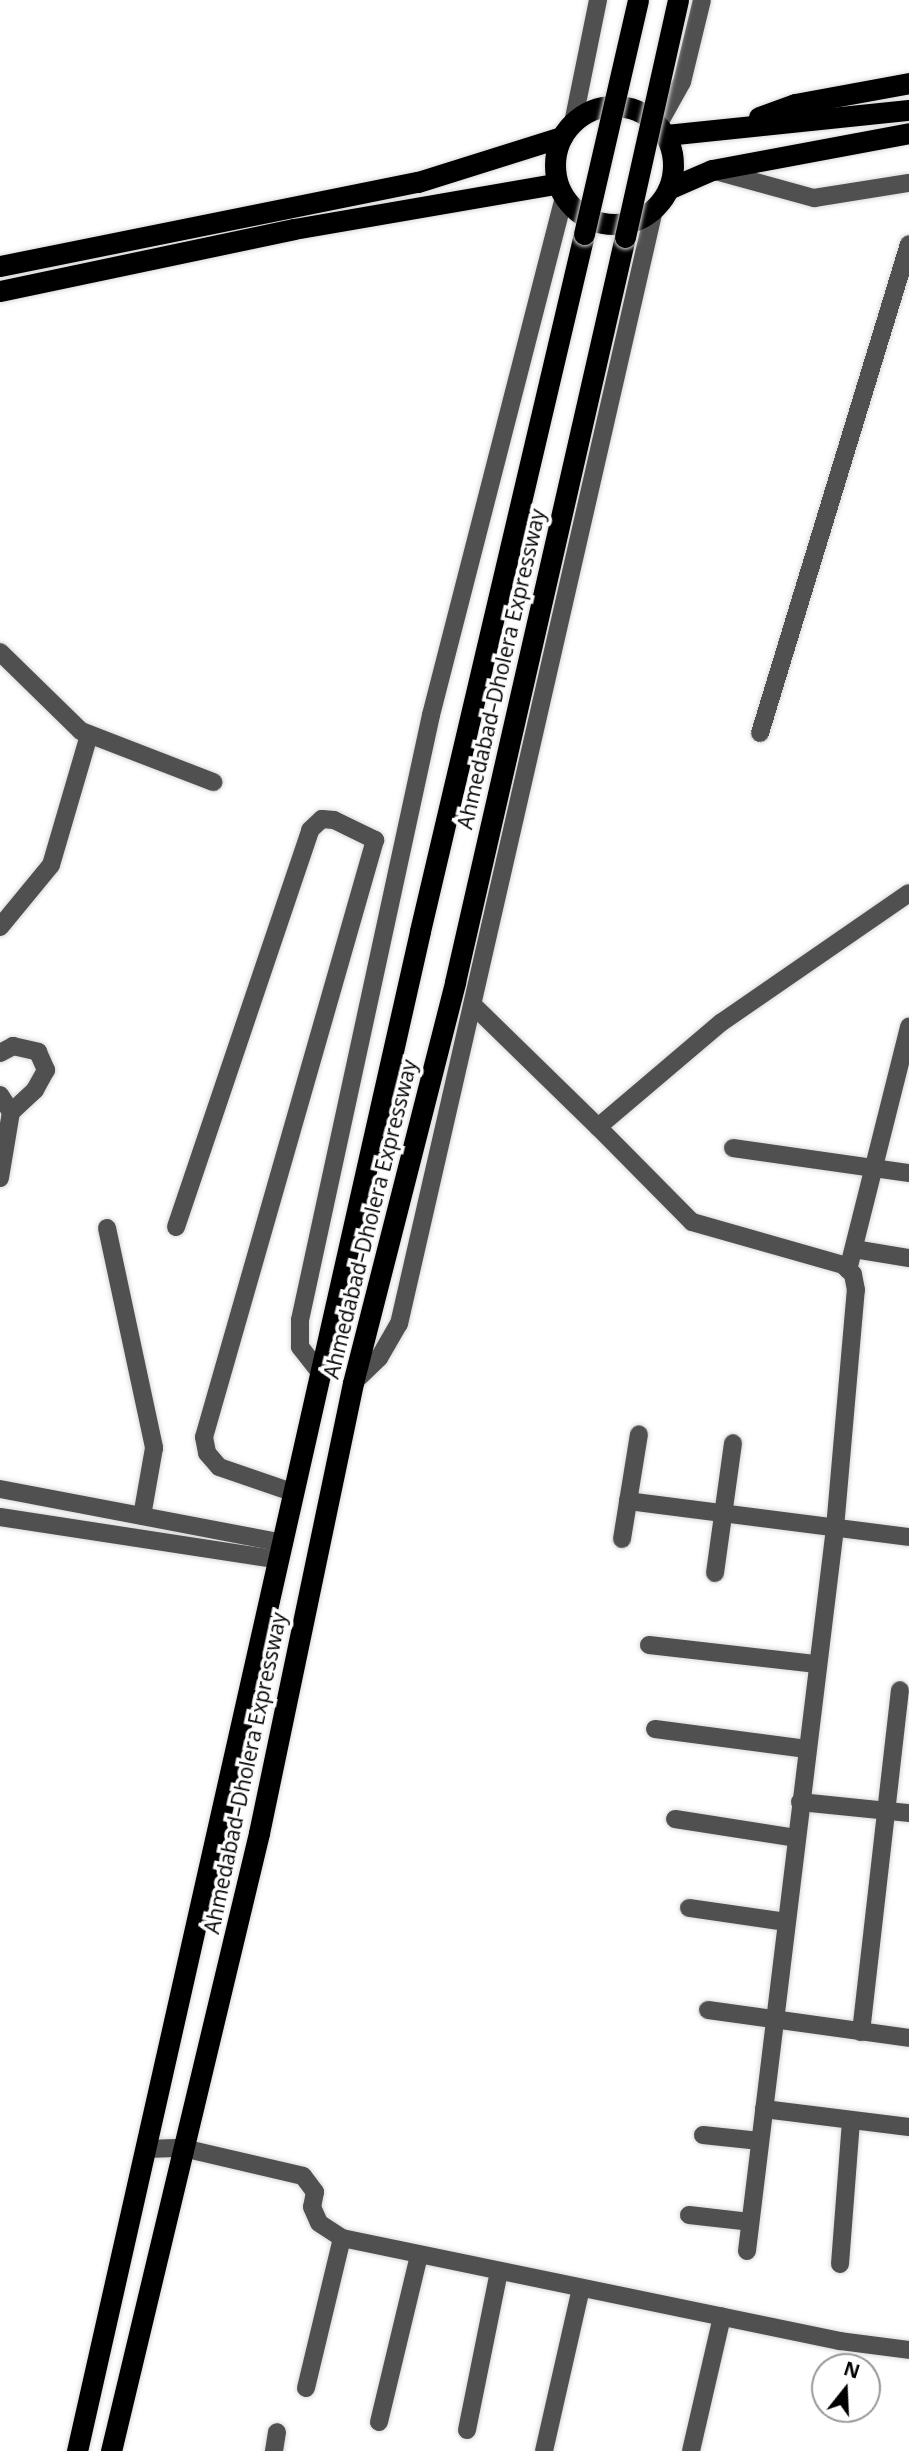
<!DOCTYPE html>
<html>
<head>
<meta charset="utf-8">
<style>
	body { margin:0 }
	#map { position:relative; width:909px; height:2451px; overflow:hidden; background:#fff; font-family:"Open Sans",sans-serif }
	div>[style] { position:absolute }
	.roads { filter:drop-shadow(0 0 2px #dbdbdb) drop-shadow(0 0 2px #dbdbdb) }
	.minor>* { height:18px; margin:-9px; padding:0 9px; transform-origin:9px; border-radius:9px; background:#505050 }
	.highway>* { height:21px; margin:-10.5px; padding:0 10.5px; transform-origin:10.5px; border-radius:10.5px; background:#000 }
	.highway>.ring { margin:-10.5px; padding:0; box-sizing:content-box; background:none; border:21px solid #000; border-radius:50% }
	.bridges { filter:drop-shadow(0 0 2px #dbdbdb) drop-shadow(0 0 2px #dbdbdb) }
	.highway-bridge>* { height:21px; margin:-10.5px; padding:0 10.5px; transform-origin:10.5px; border-radius:10.5px; background:#000 }
	span { translate:-50% -50%; white-space:nowrap; text-align:center; line-height:1.15; -webkit-text-stroke:7px #fff; paint-order:stroke }
	.street-label { font-size:21px; color:#000 }
	.north { position:absolute; left:811px; top:2353px; width:70px; height:70px; box-sizing:border-box; background:#fff; border:2px solid #999; border-radius:50%; rotate:18deg; font-size:19px; font-weight:700; line-height:28px; text-align:center; color:#000 }
	.north::after { content:''; display:block; margin:auto; width:24px; height:32px; background:#000; clip-path:polygon(50% 0,100% 100%,50% 72%,0 100%) }
</style>
</head>
<body>
<div id="map">
	<div class="roads">
		<div class="minor">
			<i style="left:573px;top:123px;width:126px;rotate:-78.5deg"></i>
			<i style="left:658px;top:125px;width:49px;rotate:-60.8deg"></i>
			<i style="left:682px;top:82px;width:84px;rotate:-76.3deg"></i>
			<i style="left:712px;top:170px;width:106px;rotate:15.4deg"></i>
			<i style="left:814px;top:198px;width:96px;rotate:-9deg"></i>
			<i style="left:0;top:652px;width:113px;rotate:44.3deg"></i>
			<i style="left:81px;top:731px;width:142px;rotate:21.1deg"></i>
			<i style="left:760px;top:733px;width:511px;rotate:-73.05deg"></i>
			<i style="left:0;top:927px;width:80px;rotate:-50.6deg"></i>
			<i style="left:51px;top:865px;width:135px;rotate:-73.7deg"></i>
			<i style="left:473px;top:1005px;width:175px;rotate:44.3deg"></i>
			<i style="left:0;top:1053px;width:15px;rotate:-28deg"></i>
			<i style="left:13px;top:1046px;width:26px;rotate:13deg"></i>
			<i style="left:38px;top:1052px;width:20px;rotate:66deg"></i>
			<i style="left:46px;top:1070px;width:23px;rotate:119deg"></i>
			<i style="left:35px;top:1090px;width:33px;rotate:137deg"></i>
			<i style="left:0;top:1095px;width:20px;rotate:57deg"></i>
			<i style="left:11px;top:1112px;width:67px;rotate:99.5deg"></i>
			<i style="left:733px;top:1148px;width:178px;rotate:8.1deg"></i>
			<i style="left:176px;top:1227px;width:419px;rotate:-71.3deg"></i>
			<i style="left:310px;top:830px;width:16px;rotate:-43deg"></i>
			<i style="left:322px;top:819px;width:12px;rotate:5deg"></i>
			<i style="left:334px;top:820px;width:46px;rotate:26deg"></i>
			<i style="left:375px;top:840px;width:621px;rotate:105.98deg"></i>
			<i style="left:204px;top:1437px;width:16px;rotate:79deg"></i>
			<i style="left:207px;top:1453px;width:18px;rotate:49deg"></i>
			<i style="left:219px;top:1467px;width:80px;rotate:18.9deg"></i>
			<i style="left:107px;top:1228px;width:225px;rotate:77.9deg"></i>
			<i style="left:154px;top:1448px;width:69px;rotate:100deg"></i>
			<i style="left:854px;top:1249px;width:56px;rotate:9.3deg"></i>
			<i style="left:848px;top:1270px;width:251px;rotate:-75.9deg"></i>
			<i style="left:322px;top:1375px;width:36px;rotate:-128deg"></i>
			<i style="left:300px;top:1347px;width:27px;rotate:-90deg"></i>
			<i style="left:300px;top:1320px;width:619px;rotate:-77.78deg"></i>
			<i style="left:431px;top:715px;width:531px;rotate:-75.6deg"></i>
			<i style="left:353px;top:1383px;width:36px;rotate:-44deg"></i>
			<i style="left:379px;top:1358px;width:39px;rotate:-60deg"></i>
			<i style="left:399px;top:1324px;width:1143px;rotate:-77.11deg"></i>
			<i style="left:0;top:1489px;width:289px;rotate:10.8deg"></i>
			<i style="left:628px;top:1501px;width:283px;rotate:7.3deg"></i>
			<i style="left:0;top:1517px;width:283px;rotate:8.7deg"></i>
			<i style="left:622px;top:1539px;width:106px;rotate:-80.8deg"></i>
			<i style="left:715px;top:1573px;width:131px;rotate:-82.1deg"></i>
			<i style="left:649px;top:1645px;width:169px;rotate:6.5deg"></i>
			<i style="left:655px;top:1729px;width:153px;rotate:7.5deg"></i>
			<i style="left:800px;top:1802px;width:110px;rotate:5.8deg"></i>
			<i style="left:675px;top:1819px;width:122px;rotate:8.9deg"></i>
			<i style="left:689px;top:1908px;width:98px;rotate:8.2deg"></i>
			<i style="left:708px;top:2010px;width:203px;rotate:7.9deg"></i>
			<i style="left:861px;top:2032px;width:344px;rotate:-83.5deg"></i>
			<i style="left:764px;top:2109px;width:146px;rotate:7.1deg"></i>
			<i style="left:703px;top:2135px;width:57px;rotate:6deg"></i>
			<i style="left:147px;top:2149px;width:36px;rotate:-2deg"></i>
			<i style="left:183px;top:2148px;width:123px;rotate:13.1deg"></i>
			<i style="left:303px;top:2176px;width:20px;rotate:53deg"></i>
			<i style="left:315px;top:2192px;width:15px;rotate:101deg"></i>
			<i style="left:312px;top:2207px;width:17px;rotate:66deg"></i>
			<i style="left:319px;top:2223px;width:27px;rotate:33deg"></i>
			<i style="left:342px;top:2238px;width:509px;rotate:11.69deg"></i>
			<i style="left:840px;top:2341px;width:70px;rotate:7.4deg"></i>
			<i style="left:689px;top:2215px;width:61px;rotate:6.5deg"></i>
			<i style="left:747px;top:2251px;width:728px;rotate:-83.06deg"></i>
			<i style="left:835px;top:1528px;width:239px;rotate:-85deg"></i>
			<i style="left:856px;top:1290px;width:16px;rotate:-101deg"></i>
			<i style="left:853px;top:1274px;width:13px;rotate:-138deg"></i>
			<i style="left:843px;top:1265px;width:157px;rotate:-164.1deg"></i>
			<i style="left:692px;top:1222px;width:134px;rotate:-134.7deg"></i>
			<i style="left:598px;top:1127px;width:162px;rotate:-40.3deg"></i>
			<i style="left:722px;top:1022px;width:227px;rotate:-34.6deg"></i>
			<i style="left:840px;top:2264px;width:144px;rotate:-85.6deg"></i>
			<i style="left:306px;top:2388px;width:154px;rotate:-76.5deg"></i>
			<i style="left:379px;top:2422px;width:172px;rotate:-76.5deg"></i>
			<i style="left:467px;top:2430px;width:161px;rotate:-78.6deg"></i>
			<i style="left:274px;top:2451px;width:19px;rotate:-81deg"></i>
			<i style="left:544px;top:2451px;width:167px;rotate:-77.2deg"></i>
			<i style="left:691px;top:2451px;width:138px;rotate:-77deg"></i>
		</div>
		<div class="highway">
			<i class="ring" style="left:555px;top:106px;width:97px;height:97px"></i>
			<i style="left:759px;top:117px;width:38px;rotate:-20deg"></i>
			<i style="left:795px;top:104px;width:116px;rotate:-10.4deg"></i>
			<i style="left:666px;top:135px;width:244px;rotate:-5.9deg"></i>
			<i style="left:668px;top:189px;width:48px;rotate:-23.4deg"></i>
			<i style="left:712px;top:170px;width:200px;rotate:-10.6deg"></i>
			<i style="left:0;top:266px;width:426px;rotate:-11.4deg"></i>
			<i style="left:418px;top:182px;width:151px;rotate:-17.4deg"></i>
			<i style="left:0;top:291px;width:300px;rotate:-11.9deg"></i>
			<i style="left:294px;top:229px;width:265px;rotate:-9.8deg"></i>
			<i style="left:77px;top:2451px;width:1558px;rotate:-77.28deg"></i>
			<i style="left:420px;top:931px;width:716px;rotate:-76.76deg"></i>
			<i style="left:111px;top:2451px;width:635px;rotate:-76.53deg"></i>
			<i style="left:259px;top:1833px;width:460px;rotate:-78.2deg"></i>
			<i style="left:353px;top:1383px;width:414px;rotate:-75.7deg"></i>
			<i style="left:455px;top:982px;width:764px;rotate:-77.15deg"></i>
		</div>
	</div>
	<div class="bridges">
		<div class="highway-bridge">
			<i style="left:584px;top:234px;width:240px;rotate:-77deg"></i>
			<i style="left:625px;top:237px;width:243px;rotate:-77.4deg"></i>
		</div>
	</div>
	<div class="street-label">
		<span style="left:501px;top:669px;rotate:-77deg">Ahmedabad–Dholera Expressway</span>
		<span style="left:370px;top:1219px;rotate:-76deg">Ahmedabad–Dholera Expressway</span>
		<span style="left:245px;top:1773px;rotate:-78deg">Ahmedabad–Dholera Expressway</span>
	</div>
	<div class="north">N</div>
</div>
</body>
</html>
